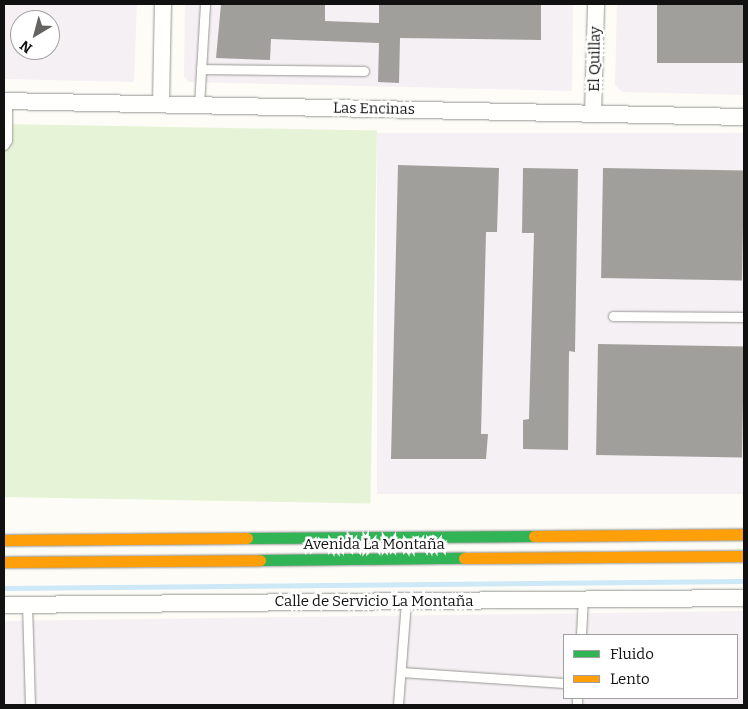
<!DOCTYPE html>
<html>
<head>
<meta charset="utf-8">
<style>
	body { margin:0 }
	#map { position:relative; width:748px; height:709px; overflow:hidden; background:#fdfcf7; font-family:Bitter,serif }
	div>[style] { position:absolute }
	.industrial>* { inset:0; background:#f5f0f3; transform-origin:0 0 }
	.green>* { inset:0; background:#e7f3d7; transform-origin:0 0 }
	.stream>* { height:4.5px; margin:-2.25px; padding:0 2.25px; transform-origin:2.25px; border-radius:2.25px; background:#cde8f7 }
	.building>* { inset:0; background:#a19f9c; transform-origin:0 0 }
	.roads { filter:drop-shadow(0 0 1px #979795) drop-shadow(0 0 1px #979795) }
	.lane>* { height:9px; margin:-4.5px; padding:0 4.5px; transform-origin:4.5px; border-radius:4.5px; background:#fffffe }
	.street>* { height:16px; margin:-8px; padding:0 8px; transform-origin:8px; border-radius:8px; background:#fffffe }
	.fast>* { height:11px; margin:-5.5px; padding:0 5.5px; transform-origin:5.5px; border-radius:5.5px; background:#30b455 }
	.slow>* { height:11px; margin:-5.5px; padding:0 5.5px; transform-origin:5.5px; border-radius:5.5px; background:#ff9f0a }
	span { translate:-50% -50%; white-space:nowrap; text-align:center; line-height:1.15; -webkit-text-stroke:5px #fff; paint-order:stroke }
	.street-label { font-size:15px; color:#111 }
	.frame { position:absolute; inset:0; border:5px solid #111; pointer-events:none }
	.legend { position:absolute; left:563px; top:634px; width:175px; height:65px; box-sizing:border-box; background:#fff; border:1px solid #a0a0a0; margin:0; padding:6px 9px; list-style:none; font-size:15px; color:#111 }
	.legend li { display:flex; align-items:center; gap:10px; height:25px }
	.legend b { width:25px; border:1px solid #a0a0a0 }
	.north { position:absolute; left:10px; top:10px; width:50px; height:50px; box-sizing:border-box; background:#fff; border:1px solid #a0a0a0; border-radius:50%; rotate:217deg; font-size:14px; font-weight:700; line-height:20px; text-align:center; color:#111 }
	.north::after { content:''; display:block; margin:auto; width:18px; height:22px; background:#646362; clip-path:polygon(50% 0,100% 100%,50% 72%,0 100%) }
</style>
</head>
<body>
<div id="map">
	<div class="industrial">
		<i style="clip-path:polygon(evenodd,4px 4px,137px 4px,134px 82px,4px 79px,4px 4px,20px 20px,50px 20px,50px 50px,20px 50px,20px 20px)"></i>
		<i style="clip-path:polygon(185px 4px,573px 4px,572px 91px,189px 82px,184px 77px)"></i>
		<i style="clip-path:polygon(617px 4px,744px 4px,744px 95px,622px 92px,615px 85px)"></i>
		<i style="left:377px;top:133px;width:367px;height:361px"></i>
		<i style="clip-path:polygon(evenodd,744px 611px,744px 705px,4px 705px,4px 621px,744px 611px,564px 635px,737px 635px,737px 698px,564px 698px,564px 635px)"></i>
	</div>
	<div class="green">
		<i style="left:4px;top:124px;width:373px;height:373px;rotate:1deg"></i>
	</div>
	<div class="stream">
		<i style="left:4px;top:588px;width:740px;rotate:-0.54deg"></i>
	</div>
	<div class="building">
		<i style="clip-path:polygon(221px 4px,325px 4px,325px 21px,379px 23px,379px 4px,541px 4px,541px 40px,400px 38px,399px 83px,378px 82px,379px 43px,271px 39px,270px 60px,216px 58px)"></i>
		<i style="left:657px;top:4px;width:87px;height:59px"></i>
		<i style="clip-path:polygon(398px 165px,499px 168px,497px 232px,486px 232px,481px 434px,488px 434px,486px 459px,391px 459px)"></i>
		<i style="clip-path:polygon(523px 168px,578px 169px,575px 352px,569px 351px,568px 450px,523px 449px,523px 420px,529px 419px,534px 233px,522px 233px)"></i>
		<i style="left:603px;top:168px;width:141px;height:110px;rotate:1deg"></i>
		<i style="left:598px;top:344px;width:146px;height:111px;rotate:1deg"></i>
	</div>
	<div class="roads">
		<div class="lane">
			<i style="left:201px;top:69px;width:163px;rotate:0.7deg"></i>
			<i style="left:199px;top:105px;width:101px;rotate:-86.6deg"></i>
			<i style="left:4px;top:145px;width:6px;rotate:-59deg"></i>
			<i style="left:7px;top:140px;width:39px;rotate:-90deg"></i>
			<i style="left:613px;top:316px;width:131px;rotate:0.4deg"></i>
			<i style="left:27px;top:604px;width:101px;rotate:88.3deg"></i>
			<i style="left:581px;top:635px;width:35px;rotate:-87deg"></i>
			<i style="left:401px;top:672px;width:163px;rotate:3.9deg"></i>
			<i style="left:398px;top:705px;width:103px;rotate:-85.6deg"></i>
			<i style="left:577px;top:705px;width:7px;rotate:-90deg"></i>
		</div>
		<div class="street">
			<i style="left:4px;top:101px;width:740px;rotate:1.24deg"></i>
			<i style="left:161px;top:104px;width:100px;rotate:-88.9deg"></i>
			<i style="left:593px;top:114px;width:110px;rotate:-88.4deg"></i>
			<i style="left:4px;top:605px;width:740px;rotate:-0.54deg"></i>
		</div>
		<div class="fast">
			<i style="left:247px;top:538px;width:287px;rotate:-0.4deg"></i>
			<i style="left:260px;top:560px;width:204px;rotate:-0.6deg"></i>
		</div>
		<div class="slow">
			<i style="left:534px;top:536px;width:210px;rotate:-0.5deg"></i>
			<i style="left:4px;top:540px;width:243px;rotate:-0.5deg"></i>
			<i style="left:464px;top:558px;width:280px;rotate:-0.4deg"></i>
			<i style="left:4px;top:562px;width:256px;rotate:-0.4deg"></i>
		</div>
	</div>
	<div class="street-label">
		<span style="left:595px;top:59px;rotate:-89deg">El Quillay</span>
		<span style="left:374px;top:109px;rotate:1deg">Las Encinas</span>
		<span style="left:374px;top:545px">Avenida La Montaña</span>
		<span style="left:374px;top:602px">Calle de Servicio La Montaña</span>
	</div>
	<div class="frame"></div>
	<ul class="legend">
	<li><b style="height:6px;background:#30b455"></b>Fluido</li>
	<li><b style="height:6px;background:#ff9f0a"></b>Lento</li>
	</ul>
	<div class="north">N</div>
</div>
</body>
</html>
